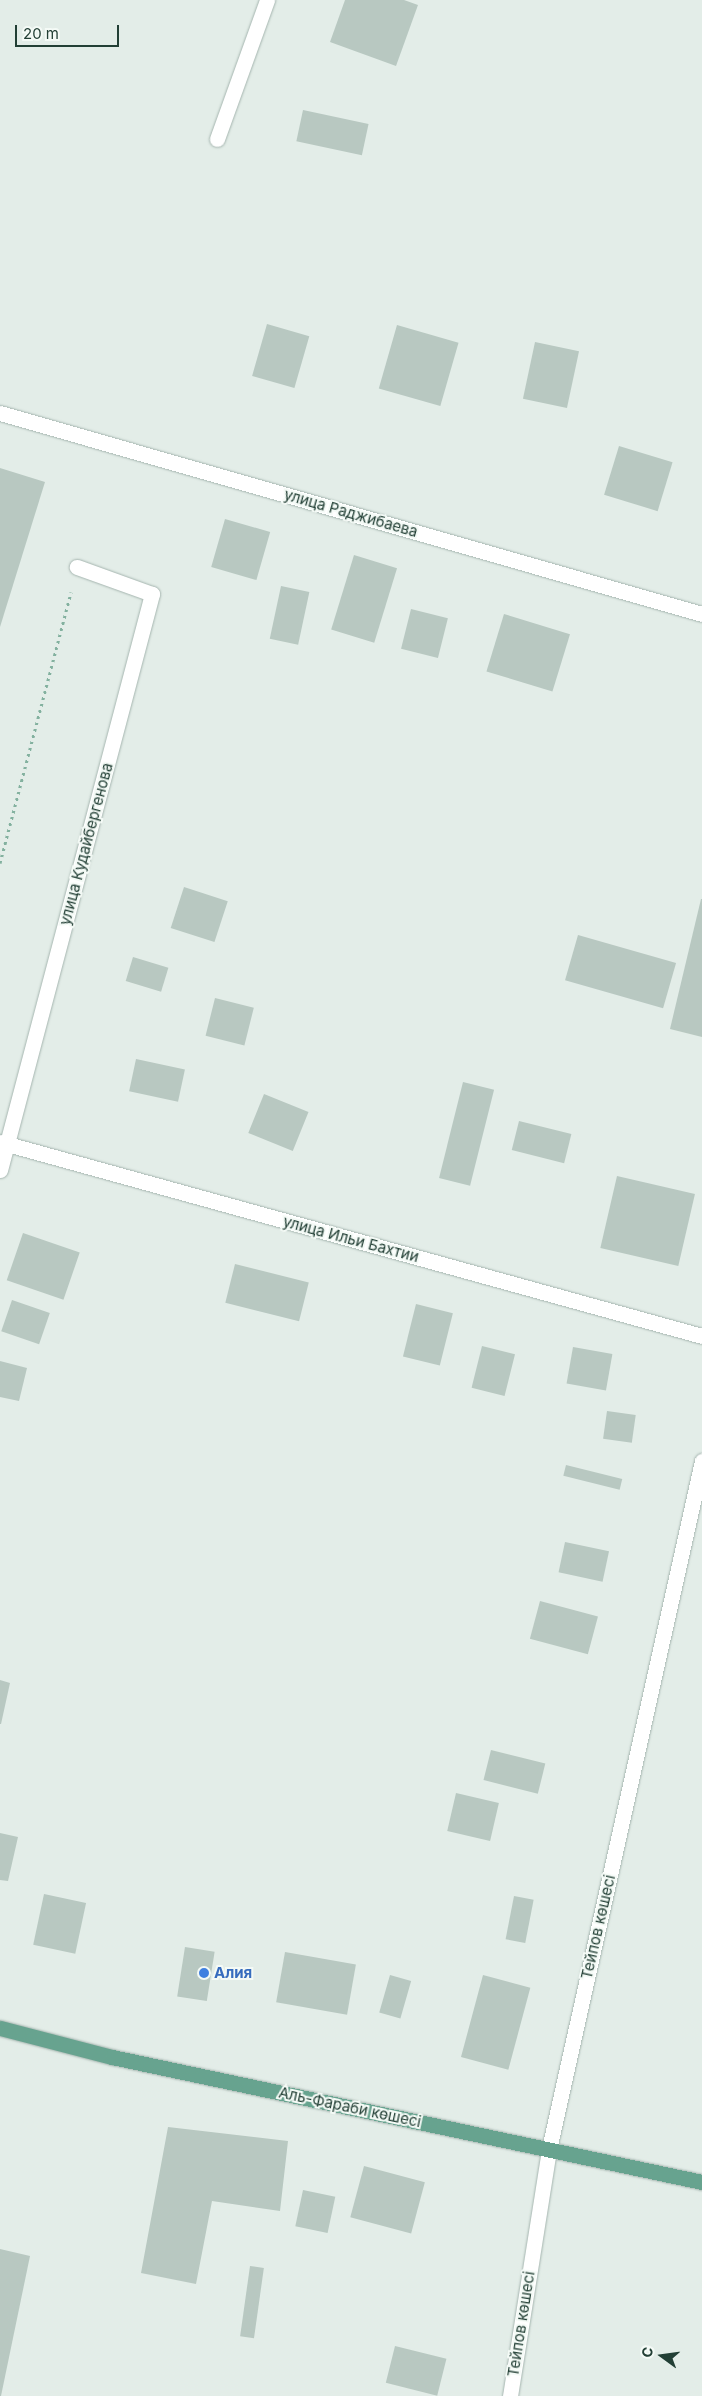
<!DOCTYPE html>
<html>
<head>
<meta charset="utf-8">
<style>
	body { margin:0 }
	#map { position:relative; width:702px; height:2396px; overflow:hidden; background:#e3ede8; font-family:Inter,sans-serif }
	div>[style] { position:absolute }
	.building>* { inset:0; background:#b8c8c1; transform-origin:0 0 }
	.path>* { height:3px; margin-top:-1.5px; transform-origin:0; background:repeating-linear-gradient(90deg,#83b19f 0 2.5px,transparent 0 6.5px) }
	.roads { filter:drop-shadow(0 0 1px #a5b5af) drop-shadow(0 0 1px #a5b5af) }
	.minor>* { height:15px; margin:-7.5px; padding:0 7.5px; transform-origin:7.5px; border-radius:7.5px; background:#fff }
	.major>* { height:15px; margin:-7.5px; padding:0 7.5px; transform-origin:7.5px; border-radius:7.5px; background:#67a38f }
	.dots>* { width:14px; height:14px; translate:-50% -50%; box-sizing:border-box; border:2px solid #f4faf6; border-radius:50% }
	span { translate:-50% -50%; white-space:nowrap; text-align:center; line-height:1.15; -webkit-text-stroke:4px #f4faf6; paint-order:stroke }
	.street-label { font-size:15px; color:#223f35 }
	.shop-label { font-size:15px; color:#366cbe; font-weight:700 }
	.left { translate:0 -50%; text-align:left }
	.north { position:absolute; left:637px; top:2331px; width:50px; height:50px; -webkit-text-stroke:4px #f4faf6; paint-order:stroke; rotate:284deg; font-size:14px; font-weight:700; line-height:20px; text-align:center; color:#223f35 }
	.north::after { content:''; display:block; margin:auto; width:18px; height:22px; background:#223f35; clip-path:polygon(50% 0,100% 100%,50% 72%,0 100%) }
	.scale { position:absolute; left:15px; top:25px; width:104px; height:22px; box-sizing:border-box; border:2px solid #223f35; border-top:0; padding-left:6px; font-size:15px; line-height:18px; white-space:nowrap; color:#223f35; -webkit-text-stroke:4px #f4faf6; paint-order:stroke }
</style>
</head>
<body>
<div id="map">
	<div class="building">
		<i style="clip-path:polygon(345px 0,404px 0,418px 5px,396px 66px,330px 42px)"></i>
		<i style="left:303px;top:110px;width:67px;height:32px;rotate:12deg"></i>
		<i style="left:267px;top:324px;width:44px;height:54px;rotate:16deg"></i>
		<i style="left:397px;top:325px;width:64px;height:66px;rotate:16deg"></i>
		<i style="left:535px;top:342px;width:45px;height:58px;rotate:12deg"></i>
		<i style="left:619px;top:446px;width:56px;height:51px;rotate:17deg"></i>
		<i style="clip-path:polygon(0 468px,45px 482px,0 627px)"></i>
		<i style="left:225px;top:519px;width:47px;height:50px;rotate:16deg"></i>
		<i style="left:354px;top:555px;width:45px;height:78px;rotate:17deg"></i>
		<i style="left:281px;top:586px;width:29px;height:54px;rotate:12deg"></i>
		<i style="left:411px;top:609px;width:38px;height:41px;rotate:14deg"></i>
		<i style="left:504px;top:614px;width:69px;height:60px;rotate:17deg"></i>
		<i style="left:184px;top:887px;width:46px;height:43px;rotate:18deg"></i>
		<i style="clip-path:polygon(701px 899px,702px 899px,702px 1037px,670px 1029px)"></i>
		<i style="left:578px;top:935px;width:102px;height:47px;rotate:16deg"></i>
		<i style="left:133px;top:957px;width:37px;height:25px;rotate:17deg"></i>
		<i style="left:215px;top:998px;width:40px;height:39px;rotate:14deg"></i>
		<i style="left:136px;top:1059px;width:50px;height:33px;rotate:12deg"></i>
		<i style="left:463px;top:1082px;width:32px;height:99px;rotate:14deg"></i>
		<i style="left:264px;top:1094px;width:48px;height:42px;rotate:22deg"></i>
		<i style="left:519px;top:1121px;width:54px;height:30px;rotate:14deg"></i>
		<i style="left:617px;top:1176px;width:80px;height:74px;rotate:13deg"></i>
		<i style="left:23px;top:1233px;width:60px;height:50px;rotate:19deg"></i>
		<i style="left:235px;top:1264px;width:76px;height:40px;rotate:14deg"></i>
		<i style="left:12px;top:1300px;width:40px;height:33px;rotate:19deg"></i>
		<i style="left:416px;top:1304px;width:38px;height:54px;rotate:14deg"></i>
		<i style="left:482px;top:1346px;width:34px;height:43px;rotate:14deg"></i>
		<i style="left:573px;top:1347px;width:40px;height:37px;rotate:10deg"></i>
		<i style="clip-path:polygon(0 1361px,27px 1368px,19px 1401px,0 1397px)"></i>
		<i style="left:607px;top:1411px;width:29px;height:28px;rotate:8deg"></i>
		<i style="left:566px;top:1465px;width:58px;height:11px;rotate:14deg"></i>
		<i style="left:565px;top:1542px;width:45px;height:31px;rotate:12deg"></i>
		<i style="left:540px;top:1601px;width:60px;height:39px;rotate:15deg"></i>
		<i style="clip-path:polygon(0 1680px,10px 1683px,1px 1724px,0 1724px)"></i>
		<i style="left:491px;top:1750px;width:56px;height:31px;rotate:14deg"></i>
		<i style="left:456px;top:1793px;width:44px;height:39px;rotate:13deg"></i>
		<i style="clip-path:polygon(0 1833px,18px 1837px,8px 1881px,0 1880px)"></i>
		<i style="left:44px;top:1894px;width:43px;height:52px;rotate:12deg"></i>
		<i style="left:514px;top:1896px;width:20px;height:44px;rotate:11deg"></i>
		<i style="left:185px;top:1947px;width:30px;height:50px;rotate:9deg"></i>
		<i style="left:285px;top:1952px;width:72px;height:51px;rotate:10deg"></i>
		<i style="left:390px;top:1975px;width:22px;height:39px;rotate:16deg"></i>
		<i style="left:483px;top:1975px;width:49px;height:85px;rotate:15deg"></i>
		<i style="clip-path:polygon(168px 2127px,288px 2141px,280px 2211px,212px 2201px,196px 2284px,141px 2273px)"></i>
		<i style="left:364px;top:2166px;width:63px;height:53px;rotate:15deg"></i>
		<i style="left:303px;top:2190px;width:33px;height:37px;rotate:12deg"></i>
		<i style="clip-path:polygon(0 2249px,30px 2256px,1px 2396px,0 2396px)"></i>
		<i style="left:250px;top:2266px;width:14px;height:71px;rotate:8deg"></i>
		<i style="left:395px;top:2346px;width:53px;height:38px;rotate:14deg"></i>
	</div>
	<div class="path">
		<i style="left:0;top:863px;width:280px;rotate:-75.3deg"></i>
	</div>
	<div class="roads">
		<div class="minor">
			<i style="left:217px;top:139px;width:148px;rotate:-70.2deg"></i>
			<i style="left:0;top:413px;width:730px;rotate:15.98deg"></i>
			<i style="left:0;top:1142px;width:728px;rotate:15.45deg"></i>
			<i style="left:0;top:1170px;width:596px;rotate:-75.22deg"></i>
			<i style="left:152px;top:594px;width:80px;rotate:-160.2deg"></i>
			<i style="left:510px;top:2396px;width:250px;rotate:-81deg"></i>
			<i style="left:549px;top:2149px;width:705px;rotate:-77.46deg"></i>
		</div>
		<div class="major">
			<i style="left:0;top:2028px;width:116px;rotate:14.5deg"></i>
			<i style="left:112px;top:2057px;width:603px;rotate:11.96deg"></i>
		</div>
	</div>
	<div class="dots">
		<i style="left:204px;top:1973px;background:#3f7fe0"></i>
	</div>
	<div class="street-label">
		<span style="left:351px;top:513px;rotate:16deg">улица Раджибаева</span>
		<span style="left:86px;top:844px;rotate:-75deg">улица Кудайбергенова</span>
		<span style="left:351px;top:1239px;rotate:15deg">улица Ильи Бахтии</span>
		<span style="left:598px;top:1927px;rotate:-77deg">Тейпов көшесі</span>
		<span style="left:350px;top:2107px;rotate:12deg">Аль-Фараби көшесі</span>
		<span style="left:521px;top:2324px;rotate:-81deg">Тейпов көшесі</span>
	</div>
	<div class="shop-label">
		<span class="left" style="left:214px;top:1973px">Алия</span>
	</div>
	<div class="north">С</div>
	<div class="scale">20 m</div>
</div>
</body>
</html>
